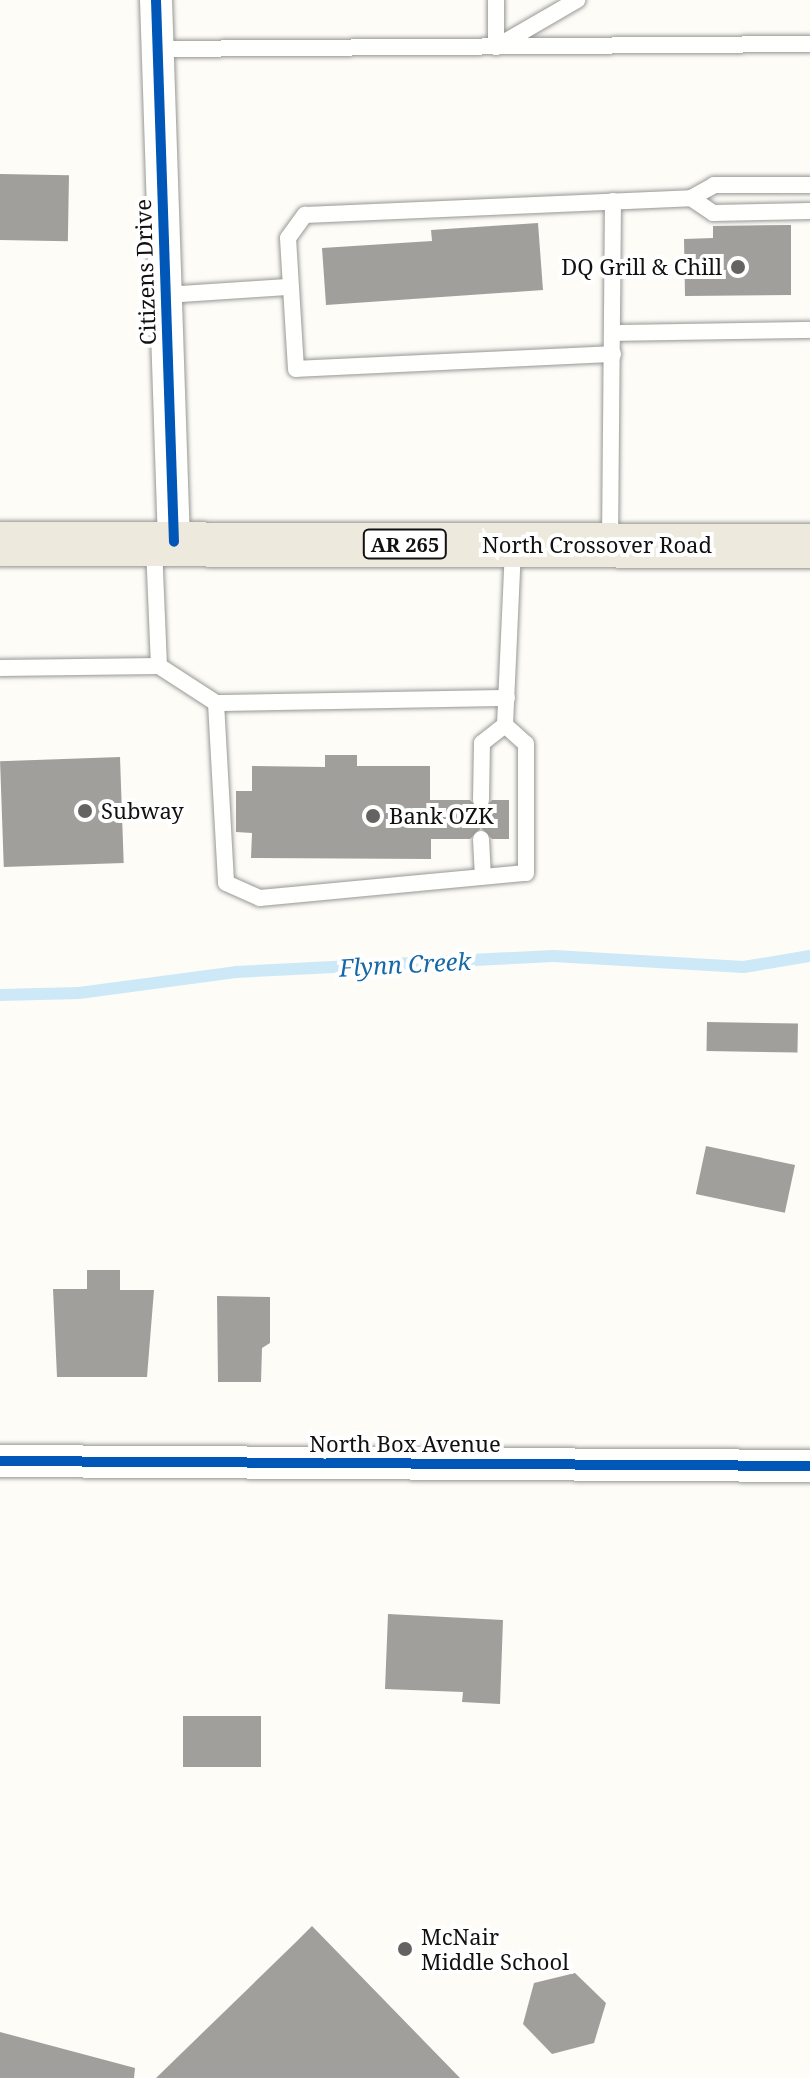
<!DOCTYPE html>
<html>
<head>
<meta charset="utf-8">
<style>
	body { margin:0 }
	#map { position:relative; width:810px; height:2078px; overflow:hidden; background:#fdfcf7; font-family:"Noto Serif",serif }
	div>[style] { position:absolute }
	.stream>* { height:12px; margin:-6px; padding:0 6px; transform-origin:6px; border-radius:6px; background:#cde8f7 }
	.building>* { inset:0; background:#a19f9c; transform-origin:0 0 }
	.roads { filter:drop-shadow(0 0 2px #979795) drop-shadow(0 0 2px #979795) }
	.service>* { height:16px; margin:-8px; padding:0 8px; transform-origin:8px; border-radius:8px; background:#fffffe }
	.minor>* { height:32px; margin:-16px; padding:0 16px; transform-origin:16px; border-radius:16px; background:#fffffe }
	.primary>* { height:44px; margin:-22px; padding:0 22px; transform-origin:22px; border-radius:22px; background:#ede9dc }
	.cycleway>* { height:10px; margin:-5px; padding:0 5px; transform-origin:5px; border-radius:5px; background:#0057b8 }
	.dots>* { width:22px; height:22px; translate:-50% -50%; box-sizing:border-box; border:4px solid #fff; border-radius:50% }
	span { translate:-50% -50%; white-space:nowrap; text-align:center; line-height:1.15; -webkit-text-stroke:8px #fff; paint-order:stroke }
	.shield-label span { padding:2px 6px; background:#fff; border:2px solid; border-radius:6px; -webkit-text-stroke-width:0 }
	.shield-label { font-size:20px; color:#111; font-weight:700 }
	.poi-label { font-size:22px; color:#111 }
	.right { translate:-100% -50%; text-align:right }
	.left { translate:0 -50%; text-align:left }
	.street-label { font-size:22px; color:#111 }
	.water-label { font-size:24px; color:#1768a6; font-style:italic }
</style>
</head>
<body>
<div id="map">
	<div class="stream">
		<i style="left:0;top:995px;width:79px;rotate:-1.5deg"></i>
		<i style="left:79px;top:993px;width:158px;rotate:-7.6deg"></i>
		<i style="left:236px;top:972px;width:318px;rotate:-2.9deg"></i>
		<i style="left:554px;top:956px;width:190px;rotate:3.3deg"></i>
		<i style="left:744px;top:967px;width:67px;rotate:-9.5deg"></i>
	</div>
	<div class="building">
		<i style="left:0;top:174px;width:69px;height:66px;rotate:1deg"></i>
		<i style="clip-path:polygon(538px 223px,543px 290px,326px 305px,322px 248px,432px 241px,431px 230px)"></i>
		<i style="clip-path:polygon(791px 225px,791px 295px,685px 296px,684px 239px,713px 238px,713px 226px)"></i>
		<i style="clip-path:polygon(325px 755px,357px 755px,357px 766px,430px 766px,430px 800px,470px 800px,482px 811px,492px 800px,509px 800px,509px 839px,492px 839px,481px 828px,470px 839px,431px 839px,431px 859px,251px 858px,252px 833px,236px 832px,236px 791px,252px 791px,252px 766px,325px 767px)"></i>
		<i style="left:120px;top:757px;width:106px;height:120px;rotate:88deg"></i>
		<i style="left:707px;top:1022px;width:91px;height:29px;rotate:1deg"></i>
		<i style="left:706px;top:1146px;width:91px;height:49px;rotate:12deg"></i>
		<i style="clip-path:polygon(87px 1270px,120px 1270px,120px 1290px,154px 1290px,147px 1377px,57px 1377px,53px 1289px,87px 1289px)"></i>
		<i style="clip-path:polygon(217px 1296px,270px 1297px,270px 1343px,262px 1348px,261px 1382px,218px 1382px)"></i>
		<i style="clip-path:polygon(388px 1614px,503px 1620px,500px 1704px,462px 1702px,463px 1692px,385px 1689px)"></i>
		<i style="left:183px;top:1716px;width:78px;height:51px"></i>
		<i style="clip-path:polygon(312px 1926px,460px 2078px,156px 2078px,295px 1943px)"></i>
		<i style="clip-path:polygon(575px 1973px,606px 2003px,594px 2043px,552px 2054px,523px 2024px,534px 1983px)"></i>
		<i style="clip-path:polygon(0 2032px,135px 2068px,134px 2078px,0 2078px)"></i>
	</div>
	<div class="roads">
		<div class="service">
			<i style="left:496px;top:0;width:47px;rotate:90deg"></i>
			<i style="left:496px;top:47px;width:94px;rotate:-30.1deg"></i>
			<i style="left:158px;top:49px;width:652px;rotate:-0.44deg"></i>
			<i style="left:691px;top:198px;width:27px;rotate:34deg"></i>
			<i style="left:713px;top:213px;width:97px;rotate:-1.2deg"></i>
			<i style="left:166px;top:295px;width:121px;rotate:-3.8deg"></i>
			<i style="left:614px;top:333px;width:196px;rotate:-0.9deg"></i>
			<i style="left:613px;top:354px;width:317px;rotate:177.3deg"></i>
			<i style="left:296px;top:369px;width:131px;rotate:-93.5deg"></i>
			<i style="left:288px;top:238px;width:29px;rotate:-54deg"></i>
			<i style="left:305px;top:215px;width:386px;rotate:-2.5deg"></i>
			<i style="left:691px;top:198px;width:26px;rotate:-29deg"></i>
			<i style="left:714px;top:185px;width:96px"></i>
			<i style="left:610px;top:543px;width:342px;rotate:-89.5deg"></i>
			<i style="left:159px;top:666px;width:68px;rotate:33deg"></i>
			<i style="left:216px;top:703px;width:180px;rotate:86.8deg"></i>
			<i style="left:226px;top:883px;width:37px;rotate:24deg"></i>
			<i style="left:260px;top:898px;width:267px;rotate:-5.4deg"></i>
			<i style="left:526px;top:873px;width:129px;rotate:-90deg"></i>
			<i style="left:526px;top:744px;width:28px;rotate:-138deg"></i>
			<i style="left:0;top:668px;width:159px;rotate:-0.7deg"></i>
			<i style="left:159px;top:666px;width:119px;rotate:-92.4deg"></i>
			<i style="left:216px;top:703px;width:291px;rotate:-1deg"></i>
			<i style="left:481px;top:800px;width:57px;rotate:-89deg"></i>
			<i style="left:482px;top:743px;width:29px;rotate:-38deg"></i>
			<i style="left:505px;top:725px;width:179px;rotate:-87.4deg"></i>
			<i style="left:481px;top:839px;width:37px;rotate:87deg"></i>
		</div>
		<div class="minor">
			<i style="left:156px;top:0;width:542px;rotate:88.1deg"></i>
			<i style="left:0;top:1461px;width:810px;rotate:0.35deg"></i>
		</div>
		<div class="primary">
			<i style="left:0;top:544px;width:810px;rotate:0.14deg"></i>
		</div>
	</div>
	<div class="cycleway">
		<i style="left:156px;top:0;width:542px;rotate:88.1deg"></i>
		<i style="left:0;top:1461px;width:810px;rotate:0.35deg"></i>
	</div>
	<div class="dots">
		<i style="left:738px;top:267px;background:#646362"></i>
		<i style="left:85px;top:811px;background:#646362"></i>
		<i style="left:373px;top:816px;background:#646362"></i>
		<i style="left:405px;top:1949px;background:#646362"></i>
	</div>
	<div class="shield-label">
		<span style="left:405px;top:544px">AR 265</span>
	</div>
	<div class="poi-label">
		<span class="right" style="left:722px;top:267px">DQ Grill &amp; Chill</span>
		<span class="left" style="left:101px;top:811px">Subway</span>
		<span class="left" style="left:389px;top:816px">Bank OZK</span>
		<span class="left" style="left:421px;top:1949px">McNair<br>Middle School</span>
	</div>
	<div class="street-label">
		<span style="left:145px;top:272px;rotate:-92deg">Citizens Drive</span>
		<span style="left:597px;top:545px">North Crossover Road</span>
		<span style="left:405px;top:1444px">North Box Avenue</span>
	</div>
	<div class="water-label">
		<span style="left:405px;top:964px;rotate:-3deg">Flynn Creek</span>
	</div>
</div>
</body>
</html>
